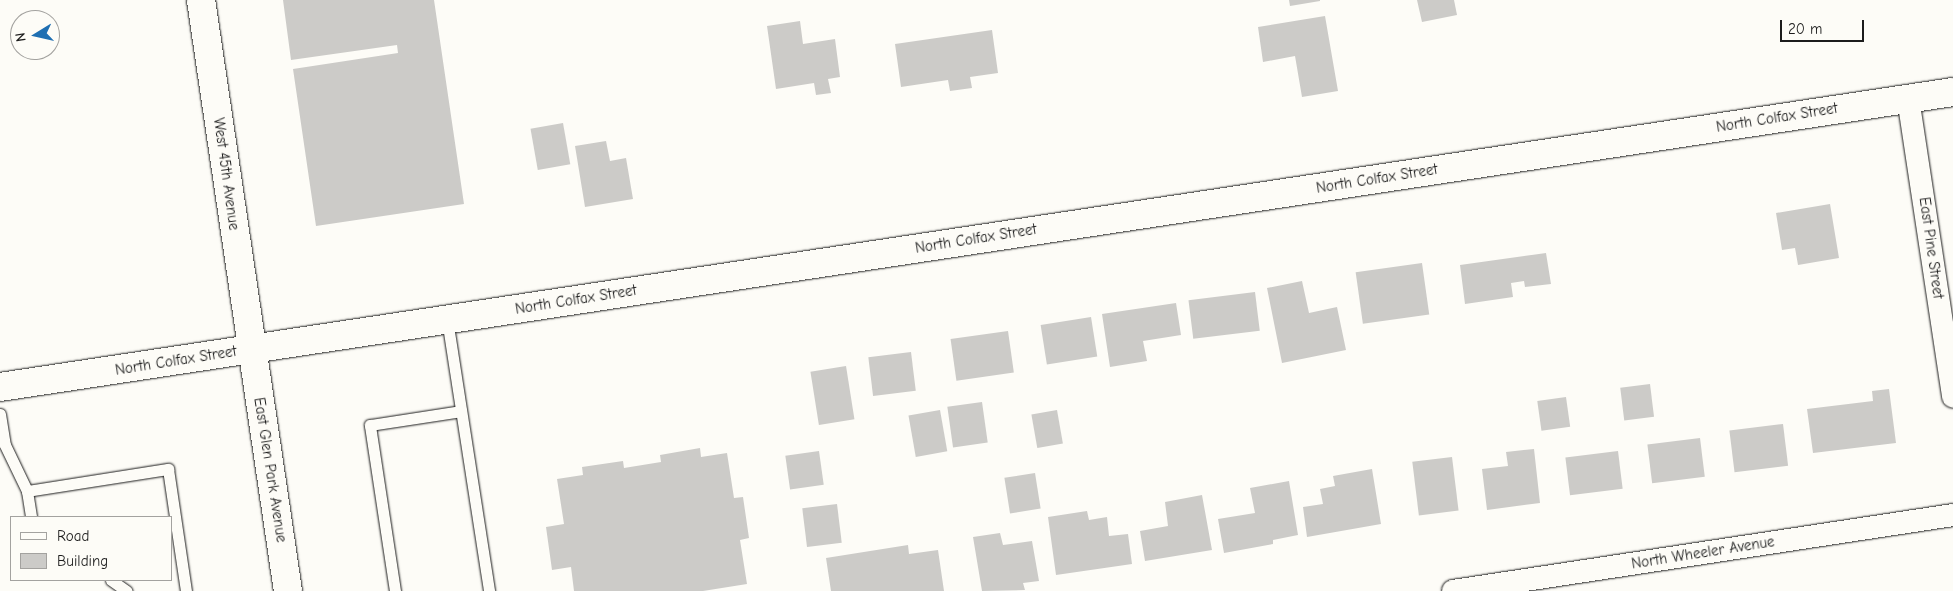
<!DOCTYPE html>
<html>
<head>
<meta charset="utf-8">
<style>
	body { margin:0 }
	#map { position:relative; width:1953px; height:591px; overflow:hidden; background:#fdfcf7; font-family:"Comic Neue",sans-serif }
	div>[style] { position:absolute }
	.building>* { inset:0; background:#cccbc8; transform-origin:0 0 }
	.roads { filter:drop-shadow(0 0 1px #1c1c1c) drop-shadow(0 0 1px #1c1c1c) }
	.lane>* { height:11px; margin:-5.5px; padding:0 5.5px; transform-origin:5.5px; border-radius:5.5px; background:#fdfcf7 }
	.street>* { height:22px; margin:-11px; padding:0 11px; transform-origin:11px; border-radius:11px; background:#fdfcf7 }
	.secondary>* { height:28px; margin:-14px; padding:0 14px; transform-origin:14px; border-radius:14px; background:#fdfcf7 }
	span { translate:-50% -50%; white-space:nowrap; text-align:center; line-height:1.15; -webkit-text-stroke:4px #fdfcf7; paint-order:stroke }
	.street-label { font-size:15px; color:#1c1c1c }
	.legend { position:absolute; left:10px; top:516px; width:162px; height:65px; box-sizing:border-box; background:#fdfcf7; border:1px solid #a3a29f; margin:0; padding:6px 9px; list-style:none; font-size:15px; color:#1c1c1c }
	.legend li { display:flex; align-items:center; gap:10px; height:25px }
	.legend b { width:25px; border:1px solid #a3a29f }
	.north { position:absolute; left:10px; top:10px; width:50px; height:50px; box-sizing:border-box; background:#fdfcf7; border:1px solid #a3a29f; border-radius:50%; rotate:261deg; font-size:14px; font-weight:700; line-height:20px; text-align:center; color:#1c1c1c }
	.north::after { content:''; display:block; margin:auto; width:18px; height:22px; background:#1f6fb2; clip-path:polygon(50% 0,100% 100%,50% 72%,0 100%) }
	.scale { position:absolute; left:1780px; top:20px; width:84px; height:22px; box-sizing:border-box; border:2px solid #1c1c1c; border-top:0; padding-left:6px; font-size:15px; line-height:18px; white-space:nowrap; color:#1c1c1c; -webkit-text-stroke:4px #fdfcf7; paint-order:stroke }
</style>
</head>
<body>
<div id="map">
	<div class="building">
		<i style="clip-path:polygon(283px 0,434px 0,464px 204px,316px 226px,293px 69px,398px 53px,397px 45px,291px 60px)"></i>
		<i style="clip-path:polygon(1289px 0,1320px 0,1320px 1px,1290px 6px)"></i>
		<i style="clip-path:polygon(1417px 0,1454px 0,1457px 15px,1422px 22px)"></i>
		<i style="clip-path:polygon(1325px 16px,1338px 91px,1302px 97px,1295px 56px,1263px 62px,1258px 27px)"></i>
		<i style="clip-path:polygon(800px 21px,803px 44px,835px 39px,840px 77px,828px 79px,831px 93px,816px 95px,814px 83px,776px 89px,767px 26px)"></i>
		<i style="clip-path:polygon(992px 30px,998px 73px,970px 77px,972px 88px,950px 91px,948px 80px,901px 87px,895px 44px)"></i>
		<i style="left:563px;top:123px;width:42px;height:33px;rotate:80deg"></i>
		<i style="clip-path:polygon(606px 141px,610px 161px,626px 158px,633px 199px,585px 207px,575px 146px)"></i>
		<i style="clip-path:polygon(1830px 204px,1839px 258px,1798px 265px,1795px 248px,1782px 250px,1776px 213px)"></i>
		<i style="clip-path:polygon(1546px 253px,1551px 284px,1525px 287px,1524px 281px,1511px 283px,1513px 297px,1465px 304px,1460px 265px)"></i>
		<i style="left:1422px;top:263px;width:52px;height:67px;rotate:82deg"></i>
		<i style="clip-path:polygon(1302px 281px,1309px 313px,1337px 307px,1346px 350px,1282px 363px,1267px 288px)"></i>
		<i style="left:1255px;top:292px;width:39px;height:67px;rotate:83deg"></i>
		<i style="clip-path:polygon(1176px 303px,1181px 335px,1143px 341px,1147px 361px,1110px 367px,1102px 314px)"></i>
		<i style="left:1091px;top:317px;width:40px;height:51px;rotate:81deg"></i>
		<i style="left:1008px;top:331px;width:42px;height:58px;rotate:82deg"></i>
		<i style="left:911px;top:352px;width:39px;height:43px;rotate:83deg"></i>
		<i style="left:846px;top:366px;width:54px;height:36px;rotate:81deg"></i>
		<i style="left:1650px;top:384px;width:33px;height:30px;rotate:83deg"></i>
		<i style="clip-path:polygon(1889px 389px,1896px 443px,1813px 453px,1807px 409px,1873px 401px,1872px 391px)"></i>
		<i style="left:1566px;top:397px;width:30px;height:29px;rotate:82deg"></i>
		<i style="left:982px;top:402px;width:41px;height:35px;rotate:82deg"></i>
		<i style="left:940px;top:410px;width:42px;height:32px;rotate:80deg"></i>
		<i style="left:1057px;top:410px;width:34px;height:26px;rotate:80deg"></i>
		<i style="left:1783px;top:424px;width:42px;height:54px;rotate:83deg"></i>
		<i style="left:1700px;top:438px;width:39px;height:53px;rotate:83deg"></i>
		<i style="clip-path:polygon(700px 448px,701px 457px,727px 453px,734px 498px,743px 497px,749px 538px,740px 540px,747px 584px,703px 591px,574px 591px,571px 567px,552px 570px,546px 527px,564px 524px,557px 479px,583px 475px,582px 467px,623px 461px,624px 468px,661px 462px,660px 455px)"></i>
		<i style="clip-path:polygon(1534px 449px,1540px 503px,1487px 510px,1482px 469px,1508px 466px,1506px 452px)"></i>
		<i style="left:819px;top:451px;width:34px;height:34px;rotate:82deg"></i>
		<i style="left:1618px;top:451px;width:38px;height:53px;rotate:83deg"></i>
		<i style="left:1452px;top:457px;width:54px;height:40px;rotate:83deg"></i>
		<i style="clip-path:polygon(1372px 469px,1381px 524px,1307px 537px,1303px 507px,1323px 504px,1320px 489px,1335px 486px,1333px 476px)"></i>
		<i style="left:1035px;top:473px;width:36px;height:31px;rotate:81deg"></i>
		<i style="clip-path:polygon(1289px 481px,1298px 535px,1273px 540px,1273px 544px,1224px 553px,1218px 519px,1255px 513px,1250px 488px)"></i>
		<i style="clip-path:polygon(1202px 495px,1212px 550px,1145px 561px,1140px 531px,1168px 526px,1165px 502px)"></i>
		<i style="left:837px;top:504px;width:39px;height:35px;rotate:83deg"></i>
		<i style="clip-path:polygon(1087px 511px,1089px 520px,1107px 517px,1109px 536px,1128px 534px,1132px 564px,1056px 575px,1048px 517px)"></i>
		<i style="clip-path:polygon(1000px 533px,1003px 545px,1032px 541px,1039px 581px,1023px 583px,1025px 590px,982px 591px,973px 537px)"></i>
		<i style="clip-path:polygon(908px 545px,909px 554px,938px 550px,944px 591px,831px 591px,826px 558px)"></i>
	</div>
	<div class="roads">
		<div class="lane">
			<i style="left:447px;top:319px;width:275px;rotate:81.2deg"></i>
			<i style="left:0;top:414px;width:31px;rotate:81deg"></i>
			<i style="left:5px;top:445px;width:51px;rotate:64.4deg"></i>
			<i style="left:27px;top:491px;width:26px;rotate:81deg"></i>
			<i style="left:27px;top:491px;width:143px;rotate:-8.9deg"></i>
			<i style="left:168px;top:469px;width:123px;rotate:81.6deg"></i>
			<i style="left:111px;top:580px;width:19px;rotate:35deg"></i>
			<i style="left:395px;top:591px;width:168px;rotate:-98.6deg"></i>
			<i style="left:370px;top:425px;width:92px;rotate:-8.7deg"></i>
		</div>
		<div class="street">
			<i style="left:1908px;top:98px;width:302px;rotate:81.4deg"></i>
			<i style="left:1453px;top:591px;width:506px;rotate:-8.64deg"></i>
		</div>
		<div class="secondary">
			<i style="left:201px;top:0;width:597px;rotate:81.63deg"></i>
			<i style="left:0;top:387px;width:1975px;rotate:-8.59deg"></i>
		</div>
	</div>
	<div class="street-label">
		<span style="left:1777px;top:118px;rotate:-9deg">North Colfax Street</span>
		<span style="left:226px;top:174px;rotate:82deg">West 45th Avenue</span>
		<span style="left:1377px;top:179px;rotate:-9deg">North Colfax Street</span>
		<span style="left:976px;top:239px;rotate:-9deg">North Colfax Street</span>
		<span style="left:1931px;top:248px;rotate:82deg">East Pine Street</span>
		<span style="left:576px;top:300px;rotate:-9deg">North Colfax Street</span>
		<span style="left:176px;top:361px;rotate:-9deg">North Colfax Street</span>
		<span style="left:270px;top:470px;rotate:81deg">East Glen Park Avenue</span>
		<span style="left:1703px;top:553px;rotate:-9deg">North Wheeler Avenue</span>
	</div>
	<ul class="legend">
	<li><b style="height:6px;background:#fdfcf7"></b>Road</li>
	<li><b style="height:14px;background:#cccbc8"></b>Building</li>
	</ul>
	<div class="north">N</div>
	<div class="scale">20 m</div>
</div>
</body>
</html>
